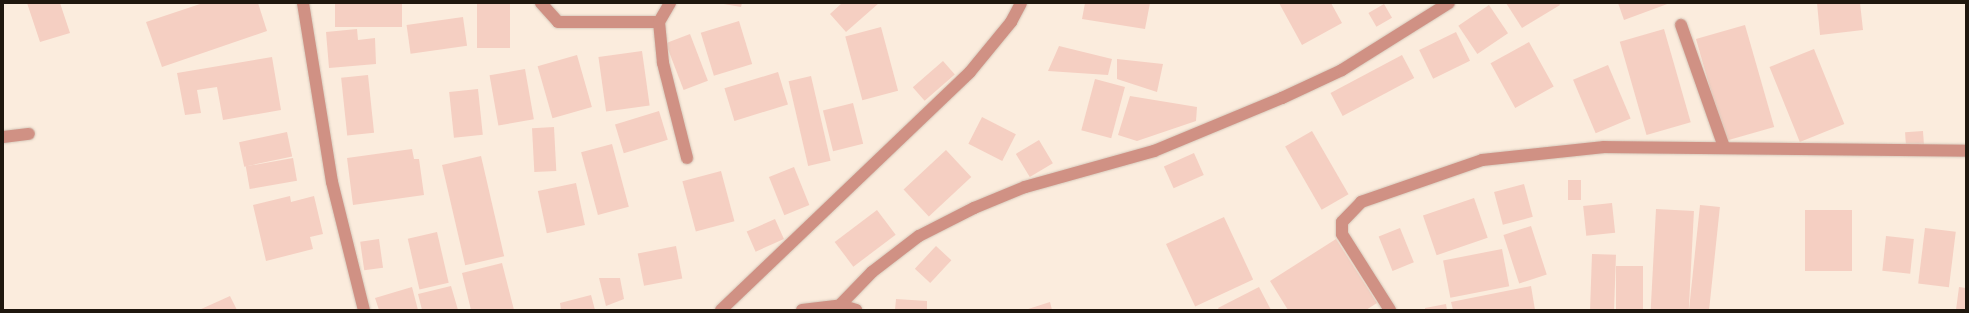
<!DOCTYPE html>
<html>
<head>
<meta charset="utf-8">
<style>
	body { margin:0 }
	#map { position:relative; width:1969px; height:313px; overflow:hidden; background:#fbecdd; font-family:Signika,sans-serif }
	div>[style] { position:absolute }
	.building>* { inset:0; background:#f5cfc2; transform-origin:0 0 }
	.roads { filter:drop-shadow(0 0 1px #d8cabc) drop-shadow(0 0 1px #d8cabc) }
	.street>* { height:12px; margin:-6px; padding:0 6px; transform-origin:6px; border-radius:6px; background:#d09184 }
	span { translate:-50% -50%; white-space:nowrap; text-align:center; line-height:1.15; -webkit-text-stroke:4px #fff; paint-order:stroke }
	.frame { position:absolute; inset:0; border:4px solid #1f170e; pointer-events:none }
</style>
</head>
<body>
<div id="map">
	<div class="building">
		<i style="clip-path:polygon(27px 3px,60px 3px,70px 33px,40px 42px)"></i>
		<i style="clip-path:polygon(203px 3px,258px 3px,267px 31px,162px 67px,146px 22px)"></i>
		<i style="left:335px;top:3px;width:67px;height:24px"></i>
		<i style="left:477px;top:3px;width:33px;height:45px"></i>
		<i style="clip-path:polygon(718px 3px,742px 3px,741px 7px)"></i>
		<i style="clip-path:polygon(842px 3px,879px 3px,846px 32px,830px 14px)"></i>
		<i style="clip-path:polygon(1085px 3px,1150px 3px,1145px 29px,1082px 19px)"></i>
		<i style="clip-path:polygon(1279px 3px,1331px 3px,1342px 23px,1302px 45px)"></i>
		<i style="clip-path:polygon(1506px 3px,1559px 3px,1560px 5px,1522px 28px)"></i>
		<i style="clip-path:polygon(1618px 3px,1670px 3px,1624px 20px)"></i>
		<i style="clip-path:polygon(1817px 3px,1860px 3px,1863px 30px,1820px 35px)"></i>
		<i style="left:1384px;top:4px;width:16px;height:18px;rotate:60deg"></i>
		<i style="left:1489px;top:5px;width:34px;height:37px;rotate:56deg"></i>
		<i style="left:463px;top:17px;width:29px;height:57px;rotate:82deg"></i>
		<i style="left:739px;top:21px;width:45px;height:40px;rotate:73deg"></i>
		<i style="left:1745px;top:25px;width:106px;height:51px;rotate:74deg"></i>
		<i style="left:881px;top:27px;width:66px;height:37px;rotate:75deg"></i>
		<i style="clip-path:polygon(357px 29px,358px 40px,375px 38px,376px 64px,329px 68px,326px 32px)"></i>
		<i style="left:1664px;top:29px;width:97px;height:46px;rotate:74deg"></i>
		<i style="left:1456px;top:32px;width:32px;height:41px;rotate:64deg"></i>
		<i style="left:690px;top:34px;width:50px;height:26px;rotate:69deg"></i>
		<i style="left:1529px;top:42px;width:51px;height:44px;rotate:61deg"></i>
		<i style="clip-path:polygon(1059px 46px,1112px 59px,1108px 75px,1048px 71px)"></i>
		<i style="left:1814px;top:49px;width:81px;height:48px;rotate:68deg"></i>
		<i style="left:642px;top:51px;width:55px;height:44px;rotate:82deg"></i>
		<i style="left:577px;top:55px;width:54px;height:41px;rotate:74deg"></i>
		<i style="left:1402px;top:55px;width:26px;height:81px;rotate:62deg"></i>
		<i style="clip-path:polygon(272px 57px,281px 110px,223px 120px,217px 87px,197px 90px,201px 113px,185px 115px,177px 73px)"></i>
		<i style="clip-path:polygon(1117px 59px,1163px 64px,1157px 92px,1117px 79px)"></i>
		<i style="left:943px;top:61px;width:18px;height:40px;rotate:49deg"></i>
		<i style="left:1608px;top:65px;width:58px;height:38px;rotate:67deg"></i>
		<i style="left:525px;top:69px;width:51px;height:36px;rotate:80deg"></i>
		<i style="left:778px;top:72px;width:34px;height:56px;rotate:73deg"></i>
		<i style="left:368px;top:75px;width:58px;height:27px;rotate:84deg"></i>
		<i style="left:811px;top:76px;width:87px;height:23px;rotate:77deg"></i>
		<i style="left:1095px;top:79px;width:31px;height:53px;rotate:15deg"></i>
		<i style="left:478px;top:89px;width:46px;height:29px;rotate:84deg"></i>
		<i style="clip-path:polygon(1130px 96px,1197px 107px,1196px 121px,1137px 141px,1118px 135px)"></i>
		<i style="left:853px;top:103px;width:42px;height:31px;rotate:76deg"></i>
		<i style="left:659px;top:111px;width:30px;height:46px;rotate:73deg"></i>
		<i style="left:982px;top:117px;width:38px;height:30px;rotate:27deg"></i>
		<i style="left:554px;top:127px;width:44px;height:22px;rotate:87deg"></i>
		<i style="left:1312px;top:131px;width:73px;height:31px;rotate:60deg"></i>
		<i style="left:1923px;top:131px;width:15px;height:18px;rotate:86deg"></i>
		<i style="left:287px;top:132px;width:25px;height:49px;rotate:78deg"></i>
		<i style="left:1039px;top:140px;width:27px;height:27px;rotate:59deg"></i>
		<i style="left:612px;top:144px;width:65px;height:32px;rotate:75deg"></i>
		<i style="clip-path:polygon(412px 149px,414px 159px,419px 159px,424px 195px,353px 205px,347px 158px)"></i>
		<i style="left:946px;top:150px;width:37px;height:58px;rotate:47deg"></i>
		<i style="left:1194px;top:153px;width:24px;height:33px;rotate:66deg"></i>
		<i style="left:481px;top:156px;width:103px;height:40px;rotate:77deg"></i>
		<i style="left:293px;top:158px;width:23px;height:48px;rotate:80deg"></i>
		<i style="left:794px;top:167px;width:41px;height:27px;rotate:68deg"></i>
		<i style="left:721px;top:171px;width:52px;height:40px;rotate:75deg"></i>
		<i style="left:1568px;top:180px;width:13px;height:20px"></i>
		<i style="left:576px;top:183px;width:43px;height:39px;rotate:78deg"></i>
		<i style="left:1524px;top:184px;width:34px;height:31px;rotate:75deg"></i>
		<i style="clip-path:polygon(290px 196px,291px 202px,314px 196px,323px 234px,310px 237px,313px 249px,266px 261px,253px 205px)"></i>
		<i style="left:1474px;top:198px;width:42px;height:54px;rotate:71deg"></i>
		<i style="left:1612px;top:203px;width:30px;height:29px;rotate:84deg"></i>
		<i style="left:1700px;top:205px;width:20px;height:105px;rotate:6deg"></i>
		<i style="left:1656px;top:209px;width:38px;height:101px;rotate:3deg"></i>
		<i style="left:877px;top:210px;width:31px;height:53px;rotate:53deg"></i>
		<i style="left:1805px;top:210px;width:47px;height:61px"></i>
		<i style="left:1224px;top:217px;width:69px;height:64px;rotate:65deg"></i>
		<i style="left:775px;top:219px;width:22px;height:31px;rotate:66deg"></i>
		<i style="left:1531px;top:226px;width:51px;height:29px;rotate:72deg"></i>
		<i style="left:1400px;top:228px;width:37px;height:23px;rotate:68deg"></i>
		<i style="left:1925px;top:228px;width:31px;height:56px;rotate:7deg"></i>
		<i style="left:437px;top:232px;width:52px;height:30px;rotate:77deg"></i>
		<i style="left:1886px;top:236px;width:28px;height:35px;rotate:6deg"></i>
		<i style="left:379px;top:239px;width:29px;height:19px;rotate:82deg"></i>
		<i style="clip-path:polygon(1336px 239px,1377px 303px,1366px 310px,1288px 310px,1270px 281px)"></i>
		<i style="left:676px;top:246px;width:33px;height:39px;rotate:79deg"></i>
		<i style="left:936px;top:246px;width:21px;height:31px;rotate:43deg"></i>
		<i style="left:1502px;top:249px;width:38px;height:60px;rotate:79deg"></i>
		<i style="left:1592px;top:254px;width:24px;height:56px;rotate:2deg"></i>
		<i style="clip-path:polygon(502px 263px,514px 310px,471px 310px,462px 273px)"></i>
		<i style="left:1616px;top:266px;width:27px;height:44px"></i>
		<i style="clip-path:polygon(599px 278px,620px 278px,624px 299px,606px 306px)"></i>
		<i style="clip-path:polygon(451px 286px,458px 310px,422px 310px,418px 294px)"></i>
		<i style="clip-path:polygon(1531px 286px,1535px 310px,1453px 310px,1451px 302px)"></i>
		<i style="clip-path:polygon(412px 287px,418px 310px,379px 310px,375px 298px)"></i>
		<i style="clip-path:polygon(1259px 287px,1271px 310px,1219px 310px,1218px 308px)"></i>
		<i style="clip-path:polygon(1959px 287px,1966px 288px,1966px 310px,1956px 310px)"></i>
		<i style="clip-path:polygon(591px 295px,595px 310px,561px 310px,560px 303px)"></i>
		<i style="clip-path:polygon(230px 296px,237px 310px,199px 310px)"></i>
		<i style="clip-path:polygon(896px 299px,927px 301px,927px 310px,895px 310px)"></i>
		<i style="clip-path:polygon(1050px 302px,1052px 310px,1025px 310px)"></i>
		<i style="clip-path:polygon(1446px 304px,1447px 310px,1425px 310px,1425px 308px)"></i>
	</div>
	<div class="roads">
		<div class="street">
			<i style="left:303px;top:3px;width:181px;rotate:80.8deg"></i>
			<i style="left:332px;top:182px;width:132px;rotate:76deg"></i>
			<i style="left:541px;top:3px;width:25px;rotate:48deg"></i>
			<i style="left:558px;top:22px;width:101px"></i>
			<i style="left:670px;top:3px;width:22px;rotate:120deg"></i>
			<i style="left:659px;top:22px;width:41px;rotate:84.4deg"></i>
			<i style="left:663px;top:63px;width:98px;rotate:75.8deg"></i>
			<i style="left:1681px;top:25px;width:129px;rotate:70.6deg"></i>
			<i style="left:3px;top:137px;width:26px;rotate:-7deg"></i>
			<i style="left:840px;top:305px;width:46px;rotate:-45.9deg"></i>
			<i style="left:872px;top:272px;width:59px;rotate:-37.5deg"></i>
			<i style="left:919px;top:236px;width:62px;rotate:-27deg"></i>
			<i style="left:974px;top:208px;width:55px;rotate:-22.4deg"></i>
			<i style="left:1025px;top:187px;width:134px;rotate:-15.6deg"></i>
			<i style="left:1154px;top:151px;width:139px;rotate:-22.5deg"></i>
			<i style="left:1282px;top:98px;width:66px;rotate:-25deg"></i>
			<i style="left:1342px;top:70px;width:126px;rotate:-32.1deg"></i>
			<i style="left:721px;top:310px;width:344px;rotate:-43.7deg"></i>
			<i style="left:970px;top:72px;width:65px;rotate:-50.6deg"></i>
			<i style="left:1011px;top:22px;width:21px;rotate:-62deg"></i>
			<i style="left:802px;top:310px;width:38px;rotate:-7deg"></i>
			<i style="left:840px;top:305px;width:17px;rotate:17deg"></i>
			<i style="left:1390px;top:310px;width:90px;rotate:-122.3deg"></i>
			<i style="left:1342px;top:234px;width:12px;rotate:-90deg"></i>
			<i style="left:1342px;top:222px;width:28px;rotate:-46deg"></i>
			<i style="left:1361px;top:202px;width:128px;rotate:-19.1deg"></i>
			<i style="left:1482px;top:160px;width:123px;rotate:-6.1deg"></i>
			<i style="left:1604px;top:147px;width:362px;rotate:0.6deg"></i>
		</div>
	</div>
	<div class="frame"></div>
</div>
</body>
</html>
